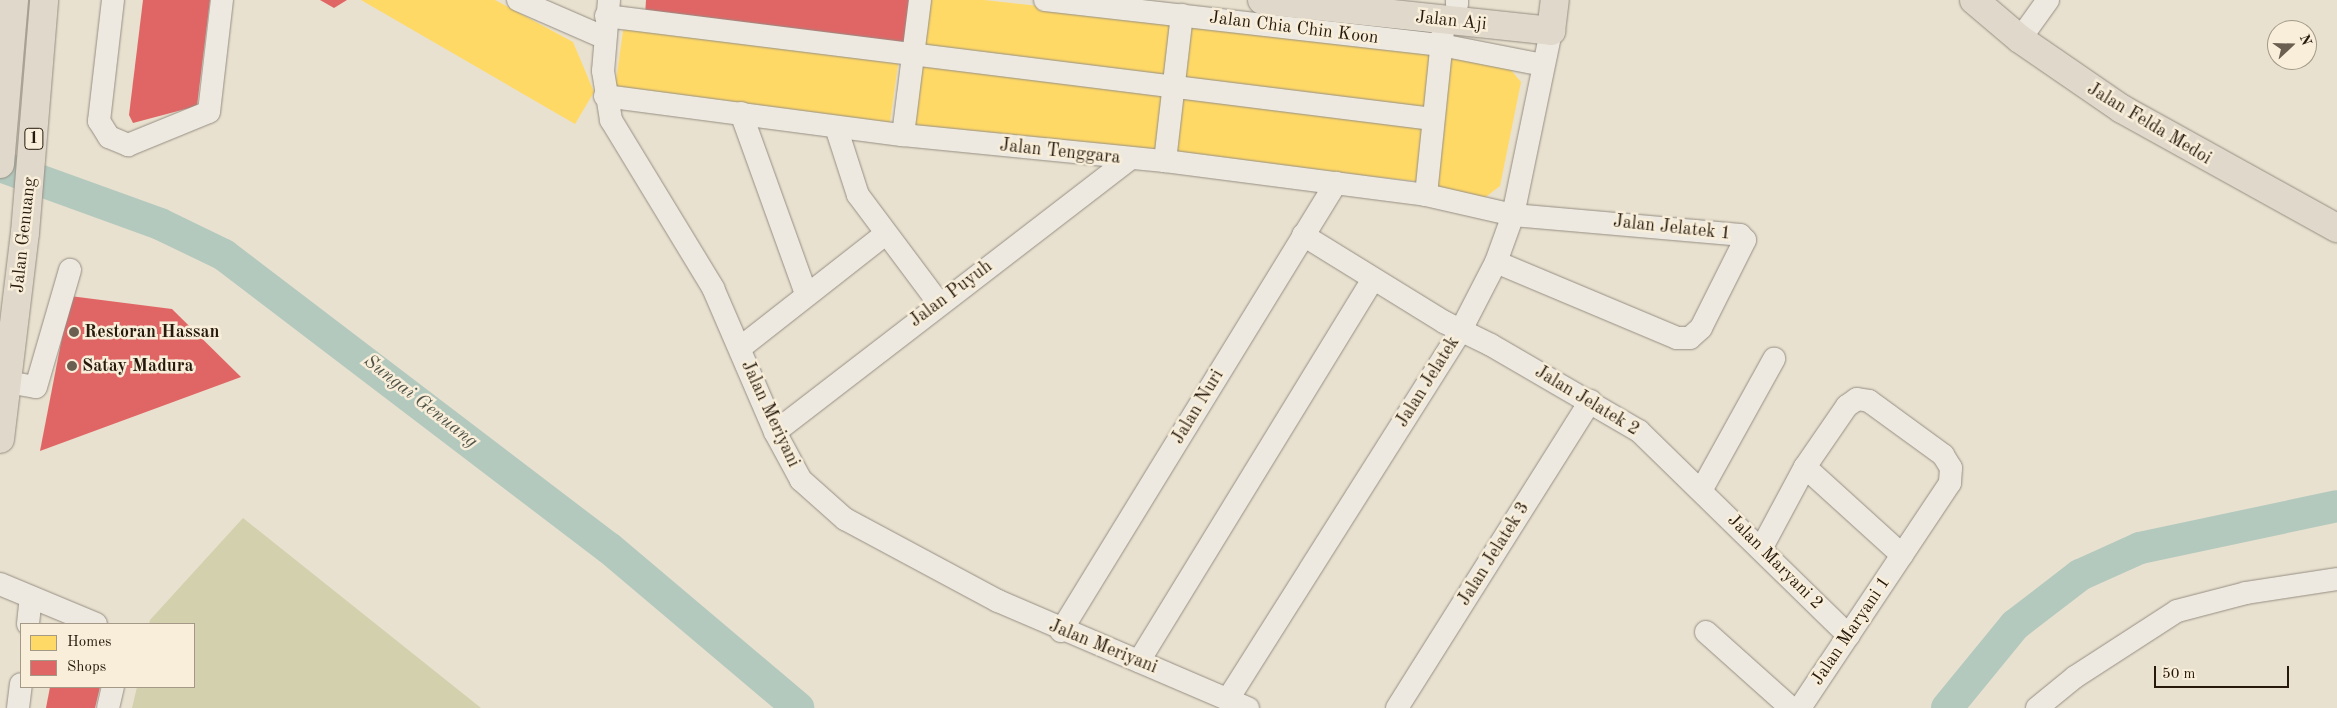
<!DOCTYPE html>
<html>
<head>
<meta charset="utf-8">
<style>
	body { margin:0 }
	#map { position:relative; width:2337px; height:708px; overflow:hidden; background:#e9e1cf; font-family:"Old Standard TT",serif }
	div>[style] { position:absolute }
	.green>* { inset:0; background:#d2d0ad }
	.homes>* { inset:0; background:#ffd966; transform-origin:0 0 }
	.shops>* { inset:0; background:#e06666 }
	.river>* { height:32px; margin:-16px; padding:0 16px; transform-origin:16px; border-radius:16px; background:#b3c9be }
	.roads { filter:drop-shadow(0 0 1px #958e83) drop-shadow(0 0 1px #958e83) }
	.minor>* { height:22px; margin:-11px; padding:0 11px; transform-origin:11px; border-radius:11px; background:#ede9e0 }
	.major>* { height:28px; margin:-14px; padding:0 14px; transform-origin:14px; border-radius:14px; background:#e0d8ca }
	.highway>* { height:28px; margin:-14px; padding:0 14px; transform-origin:14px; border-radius:14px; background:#e0d8ca }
	.dots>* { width:14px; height:14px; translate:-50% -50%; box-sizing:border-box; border:2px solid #f8eed9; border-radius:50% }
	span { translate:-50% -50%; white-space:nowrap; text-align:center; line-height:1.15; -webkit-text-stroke:5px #f8eed9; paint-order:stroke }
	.shield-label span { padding:1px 4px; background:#f8eed9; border:1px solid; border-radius:4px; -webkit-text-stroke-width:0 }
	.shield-label { font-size:16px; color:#26190c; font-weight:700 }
	.street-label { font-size:18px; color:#26190c }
	.poi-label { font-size:18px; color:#26190c; font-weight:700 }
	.left { translate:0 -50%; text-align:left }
	.water-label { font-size:19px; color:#4f5348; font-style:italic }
	.legend { position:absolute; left:20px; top:623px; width:175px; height:65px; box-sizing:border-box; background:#f8eed9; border:1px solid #a49987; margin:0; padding:6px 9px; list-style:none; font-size:15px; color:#26190c }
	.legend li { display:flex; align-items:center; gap:10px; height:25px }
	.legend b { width:25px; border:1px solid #a49987 }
	.north { position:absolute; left:2267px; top:20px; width:50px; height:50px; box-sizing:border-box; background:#f8eed9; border:1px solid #a49987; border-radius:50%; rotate:69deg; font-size:14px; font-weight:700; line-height:20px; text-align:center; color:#26190c }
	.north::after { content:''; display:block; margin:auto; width:18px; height:22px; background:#6a5f50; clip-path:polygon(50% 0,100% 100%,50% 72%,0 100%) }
	.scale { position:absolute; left:2154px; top:666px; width:135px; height:22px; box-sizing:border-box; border:2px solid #26190c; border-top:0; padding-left:6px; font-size:15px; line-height:18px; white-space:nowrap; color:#26190c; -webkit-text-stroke:4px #f8eed9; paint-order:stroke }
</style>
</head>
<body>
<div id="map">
	<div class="green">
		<i style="clip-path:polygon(243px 518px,481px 708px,132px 708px,137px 687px,194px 687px,194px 624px,149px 624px,150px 620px)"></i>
	</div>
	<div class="homes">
		<i style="clip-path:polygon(361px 0,495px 0,573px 42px,594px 92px,575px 124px)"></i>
		<i style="clip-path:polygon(923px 0,984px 0,1174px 21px,1167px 81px,916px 54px)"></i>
		<i style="left:624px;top:24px;width:277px;height:64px;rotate:8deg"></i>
		<i style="left:1190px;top:24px;width:245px;height:59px;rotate:7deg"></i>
		<i style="clip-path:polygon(1451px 55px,1504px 62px,1521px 82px,1500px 186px,1483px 199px,1434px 186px)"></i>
		<i style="left:916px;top:64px;width:249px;height:61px;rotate:7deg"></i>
		<i style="left:1179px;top:95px;width:248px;height:61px;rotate:6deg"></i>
	</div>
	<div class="shops">
		<i style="clip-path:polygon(143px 0,210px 0,197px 106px,133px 123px,129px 115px)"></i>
		<i style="clip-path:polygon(320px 0,347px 0,334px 8px)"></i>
		<i style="clip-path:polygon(646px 0,910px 0,904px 49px,645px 16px)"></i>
		<i style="clip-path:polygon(70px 296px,172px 309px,241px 377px,40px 451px)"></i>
		<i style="clip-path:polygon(50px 687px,100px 687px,95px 708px,46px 708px)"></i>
	</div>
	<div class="river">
		<i style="left:0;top:166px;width:170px;rotate:19.9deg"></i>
		<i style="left:160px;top:224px;width:71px;rotate:25.8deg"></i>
		<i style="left:224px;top:255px;width:484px;rotate:37.3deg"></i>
		<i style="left:609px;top:548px;width:248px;rotate:40.2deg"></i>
		<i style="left:1947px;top:708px;width:107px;rotate:-50.7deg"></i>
		<i style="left:2015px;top:625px;width:82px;rotate:-37.6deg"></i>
		<i style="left:2080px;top:575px;width:66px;rotate:-24.2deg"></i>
		<i style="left:2140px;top:548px;width:201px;rotate:-12deg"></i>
	</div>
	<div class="roads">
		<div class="minor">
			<i style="left:113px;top:0;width:122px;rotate:96.6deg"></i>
			<i style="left:99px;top:121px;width:19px;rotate:58deg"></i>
			<i style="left:109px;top:137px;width:21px;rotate:23deg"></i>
			<i style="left:128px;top:145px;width:87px;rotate:-22.2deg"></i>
			<i style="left:209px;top:112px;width:113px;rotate:-83.4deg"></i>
			<i style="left:518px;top:0;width:93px;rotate:23.5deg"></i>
			<i style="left:609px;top:0;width:71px;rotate:94.8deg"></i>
			<i style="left:603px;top:71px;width:50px;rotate:80.7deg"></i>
			<i style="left:611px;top:120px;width:197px;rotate:58.7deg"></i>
			<i style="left:713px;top:288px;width:157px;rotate:66.7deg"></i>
			<i style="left:775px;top:432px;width:55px;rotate:61.6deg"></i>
			<i style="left:801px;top:480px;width:59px;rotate:41.6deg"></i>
			<i style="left:845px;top:519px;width:174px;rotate:28.2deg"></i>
			<i style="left:998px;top:601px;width:272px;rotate:23.2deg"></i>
			<i style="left:1045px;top:0;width:399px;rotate:6.5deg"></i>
			<i style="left:1441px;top:45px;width:104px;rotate:11.1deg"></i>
			<i style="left:1457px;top:4px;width:4px;rotate:-90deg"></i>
			<i style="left:606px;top:16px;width:833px;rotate:7.1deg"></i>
			<i style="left:2020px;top:39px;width:48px;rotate:-54.3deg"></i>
			<i style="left:605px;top:96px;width:301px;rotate:7.5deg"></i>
			<i style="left:903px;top:135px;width:263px;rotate:5.7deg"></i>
			<i style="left:1165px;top:161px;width:263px;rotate:7.4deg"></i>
			<i style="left:1426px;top:195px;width:89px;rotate:12.9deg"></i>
			<i style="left:1513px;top:215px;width:228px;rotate:5deg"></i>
			<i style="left:1740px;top:235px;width:7px;rotate:45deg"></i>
			<i style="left:1745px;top:240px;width:98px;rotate:116.6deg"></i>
			<i style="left:1701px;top:328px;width:15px;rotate:138deg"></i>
			<i style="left:1690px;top:338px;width:13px;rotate:180deg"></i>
			<i style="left:1677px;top:338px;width:196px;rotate:-157.2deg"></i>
			<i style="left:741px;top:113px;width:192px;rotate:70.2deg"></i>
			<i style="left:836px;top:127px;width:71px;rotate:72.1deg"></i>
			<i style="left:858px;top:195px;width:134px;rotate:53.2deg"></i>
			<i style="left:903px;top:135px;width:136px;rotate:-82.8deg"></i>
			<i style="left:1165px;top:161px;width:147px;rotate:-83.4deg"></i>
			<i style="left:1426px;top:195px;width:165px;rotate:-84.1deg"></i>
			<i style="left:1303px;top:235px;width:166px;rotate:31.7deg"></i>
			<i style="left:1444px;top:322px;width:52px;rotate:26.1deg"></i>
			<i style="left:1491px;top:345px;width:171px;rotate:30.2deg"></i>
			<i style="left:1639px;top:431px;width:293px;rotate:44.3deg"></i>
			<i style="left:740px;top:348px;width:183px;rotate:-38.1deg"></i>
			<i style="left:7px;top:382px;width:29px;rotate:10deg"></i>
			<i style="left:36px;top:387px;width:122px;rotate:-73.8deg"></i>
			<i style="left:775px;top:432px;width:448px;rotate:-37.6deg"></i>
			<i style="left:1805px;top:467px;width:131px;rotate:42.2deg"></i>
			<i style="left:1702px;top:489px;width:149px;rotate:-61deg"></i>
			<i style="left:1761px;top:549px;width:93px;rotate:-61.8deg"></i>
			<i style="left:1805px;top:467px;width:74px;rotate:-55.5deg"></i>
			<i style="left:1847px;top:406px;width:12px;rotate:-35deg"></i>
			<i style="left:1857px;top:399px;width:12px;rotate:9deg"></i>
			<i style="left:1869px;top:401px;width:92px;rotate:36.1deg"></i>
			<i style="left:1943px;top:455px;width:15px;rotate:58deg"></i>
			<i style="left:1951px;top:468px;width:15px;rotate:94deg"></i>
			<i style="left:1950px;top:483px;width:270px;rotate:123.7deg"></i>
			<i style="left:0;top:584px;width:104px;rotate:22.6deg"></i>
			<i style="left:28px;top:624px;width:27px;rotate:-84deg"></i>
			<i style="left:1061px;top:631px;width:526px;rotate:-58.46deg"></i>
			<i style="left:1706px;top:632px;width:114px;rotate:41.8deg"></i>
			<i style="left:1139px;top:661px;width:448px;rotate:-58.5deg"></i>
			<i style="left:1228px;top:699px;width:436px;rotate:-57.7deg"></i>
			<i style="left:1461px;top:330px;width:76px;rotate:-62.8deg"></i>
			<i style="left:1496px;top:262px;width:50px;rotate:-70.1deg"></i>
			<i style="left:1513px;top:215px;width:188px;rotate:-78.3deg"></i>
			<i style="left:18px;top:708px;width:24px;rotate:-83deg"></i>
			<i style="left:108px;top:708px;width:22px;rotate:-77deg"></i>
			<i style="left:1397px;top:708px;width:363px;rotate:-57.8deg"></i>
			<i style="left:2037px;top:708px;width:49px;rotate:-39.2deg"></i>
			<i style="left:2075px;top:677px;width:121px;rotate:-32.9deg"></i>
			<i style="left:2177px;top:611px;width:71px;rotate:-14.6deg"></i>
			<i style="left:2246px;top:593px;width:92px;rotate:-8.7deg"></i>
		</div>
		<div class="major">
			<i style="left:1262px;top:0;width:291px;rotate:6.1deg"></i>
			<i style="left:1551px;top:31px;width:31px;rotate:-83deg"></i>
			<i style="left:1974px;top:0;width:60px;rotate:40.3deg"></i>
			<i style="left:2020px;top:39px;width:124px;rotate:34.5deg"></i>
			<i style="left:2122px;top:109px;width:246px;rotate:29deg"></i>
		</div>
		<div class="highway">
			<i style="left:0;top:164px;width:165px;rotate:-85.1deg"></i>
			<i style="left:0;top:439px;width:208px;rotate:-83.1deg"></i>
			<i style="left:25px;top:233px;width:234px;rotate:-85.3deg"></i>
		</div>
	</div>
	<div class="dots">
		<i style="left:74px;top:332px;background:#6a5f50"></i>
		<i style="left:72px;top:366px;background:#6a5f50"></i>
	</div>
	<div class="shield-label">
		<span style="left:34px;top:139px">1</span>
	</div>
	<div class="street-label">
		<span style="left:1451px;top:21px;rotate:6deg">Jalan Aji</span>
		<span style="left:1294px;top:28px;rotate:7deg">Jalan Chia Chin Koon</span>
		<span style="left:2149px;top:124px;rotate:31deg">Jalan Felda Medoi</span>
		<span style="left:1060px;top:152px;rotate:6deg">Jalan Tenggara</span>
		<span style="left:1672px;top:228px;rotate:6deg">Jalan Jelatek 1</span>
		<span style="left:24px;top:235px;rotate:-84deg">Jalan Genuang</span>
		<span style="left:951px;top:294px;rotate:-37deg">Jalan Puyuh</span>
		<span style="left:1428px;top:382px;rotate:-58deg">Jalan Jelatek</span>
		<span style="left:1587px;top:401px;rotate:31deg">Jalan Jelatek 2</span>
		<span style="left:1198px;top:407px;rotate:-59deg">Jalan Nuri</span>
		<span style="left:770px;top:414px;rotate:65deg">Jalan Meriyani</span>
		<span style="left:1494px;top:554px;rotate:-58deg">Jalan Jelatek 3</span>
		<span style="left:1775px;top:562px;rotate:45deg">Jalan Maryani 2</span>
		<span style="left:1851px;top:631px;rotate:-56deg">Jalan Maryani 1</span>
		<span style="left:1103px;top:647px;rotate:22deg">Jalan Meriyani</span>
	</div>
	<div class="poi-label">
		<span class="left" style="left:84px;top:332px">Restoran Hassan</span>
		<span class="left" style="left:82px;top:366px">Satay Madura</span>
	</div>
	<div class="water-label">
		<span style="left:420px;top:402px;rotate:38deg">Sungai Genuang</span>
	</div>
	<ul class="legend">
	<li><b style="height:14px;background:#ffd966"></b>Homes</li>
	<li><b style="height:14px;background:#e06666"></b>Shops</li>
	</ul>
	<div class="north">N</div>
	<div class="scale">50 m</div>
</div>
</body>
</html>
